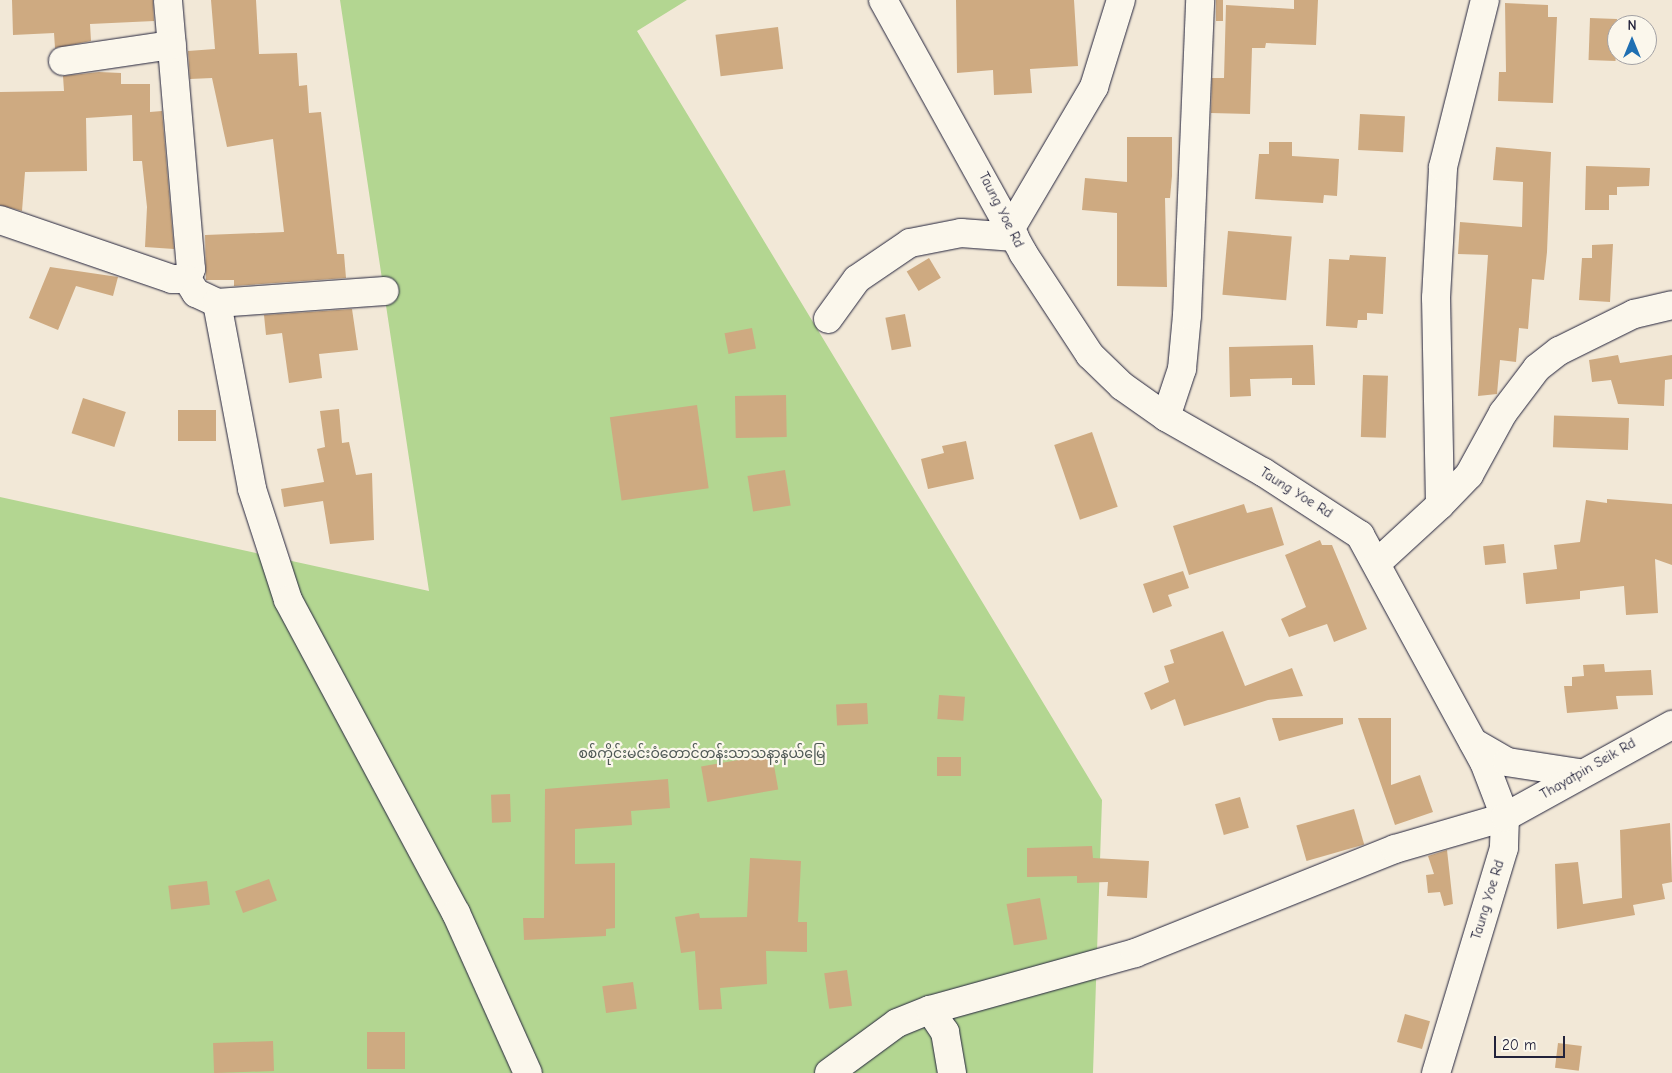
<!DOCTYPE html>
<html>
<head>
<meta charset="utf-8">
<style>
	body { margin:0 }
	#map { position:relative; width:1672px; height:1073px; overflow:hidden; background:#f2e8d7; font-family:"Comic Neue","Noto Sans Myanmar",sans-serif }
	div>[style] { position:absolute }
	.green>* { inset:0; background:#b3d691 }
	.building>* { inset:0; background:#ceaa81; transform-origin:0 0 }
	.roads { filter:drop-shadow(0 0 1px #22223b) drop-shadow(0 0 1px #22223b) }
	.minor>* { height:28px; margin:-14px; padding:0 14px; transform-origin:14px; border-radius:14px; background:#fbf7ec }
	span { translate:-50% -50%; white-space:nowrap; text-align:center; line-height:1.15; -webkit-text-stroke:4.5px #fbf7ec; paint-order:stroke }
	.street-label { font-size:14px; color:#22223b }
	.park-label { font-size:14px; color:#4e5855 }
	.north { position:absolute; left:1607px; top:15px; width:50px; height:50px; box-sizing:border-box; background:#fbf7ec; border:1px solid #a4a2a5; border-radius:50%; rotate:0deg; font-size:14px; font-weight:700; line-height:20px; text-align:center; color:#22223b }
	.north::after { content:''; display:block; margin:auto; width:18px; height:22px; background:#1f6fb2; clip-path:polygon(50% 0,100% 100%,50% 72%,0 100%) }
	.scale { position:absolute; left:1494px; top:1036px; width:71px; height:22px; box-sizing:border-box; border:2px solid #22223b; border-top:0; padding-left:6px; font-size:15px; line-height:18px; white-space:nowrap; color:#22223b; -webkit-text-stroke:4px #fbf7ec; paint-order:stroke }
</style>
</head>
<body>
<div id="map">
	<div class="green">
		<i style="clip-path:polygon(340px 0,687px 0,637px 31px,1102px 800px,1093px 1073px,0 1073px,0 497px,429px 591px)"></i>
	</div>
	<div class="building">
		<i style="clip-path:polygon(12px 0,153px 0,154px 21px,90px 24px,91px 41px,55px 48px,54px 33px,13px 35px)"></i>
		<i style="clip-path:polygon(211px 0,256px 0,259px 54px,297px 53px,299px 86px,307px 85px,309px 113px,321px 112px,337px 254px,344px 254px,346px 278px,234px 286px,234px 280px,206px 280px,205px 235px,284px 232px,273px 139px,227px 147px,212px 78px,190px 79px,188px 51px,215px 49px)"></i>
		<i style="clip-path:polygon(956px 0,1074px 0,1078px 66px,1030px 69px,1032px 93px,994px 95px,993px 70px,957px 73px)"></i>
		<i style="left:1216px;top:0;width:7px;height:21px"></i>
		<i style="clip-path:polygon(1294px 0,1318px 0,1316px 45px,1266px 43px,1265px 48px,1252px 48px,1250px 114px,1211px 113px,1212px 78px,1224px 78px,1226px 5px,1294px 9px)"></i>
		<i style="clip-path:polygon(1505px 3px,1548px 5px,1548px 17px,1557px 17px,1553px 103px,1498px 101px,1499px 72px,1506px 72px)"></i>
		<i style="left:1590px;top:18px;width:27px;height:42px;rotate:2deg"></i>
		<i style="left:778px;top:27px;width:42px;height:63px;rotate:83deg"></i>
		<i style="clip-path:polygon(99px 72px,121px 73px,121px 84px,150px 84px,150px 112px,162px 111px,174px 249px,145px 247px,147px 207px,142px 161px,133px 161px,132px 115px,86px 118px,87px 171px,25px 172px,22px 211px,0 205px,0 92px,64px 91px,63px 76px)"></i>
		<i style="left:1360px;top:114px;width:45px;height:36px;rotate:3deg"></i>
		<i style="clip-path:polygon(1127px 137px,1172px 137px,1172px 176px,1170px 198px,1165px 198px,1167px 287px,1117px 286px,1117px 213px,1082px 210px,1085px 178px,1127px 182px)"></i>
		<i style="clip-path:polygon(1269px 142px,1292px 142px,1292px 156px,1339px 159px,1337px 196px,1324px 195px,1323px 203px,1255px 199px,1259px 154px,1269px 154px)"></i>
		<i style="clip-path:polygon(1496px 147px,1551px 152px,1547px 252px,1544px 280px,1532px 279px,1528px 329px,1519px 328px,1516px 362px,1500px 360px,1497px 394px,1478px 396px,1488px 255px,1458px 254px,1460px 222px,1522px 227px,1523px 182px,1493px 180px)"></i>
		<i style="clip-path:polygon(1586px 166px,1650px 168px,1649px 186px,1617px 187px,1617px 195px,1609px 195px,1609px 210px,1585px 210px)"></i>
		<i style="left:1228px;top:231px;width:64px;height:64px;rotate:5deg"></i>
		<i style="clip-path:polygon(1613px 244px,1610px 302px,1579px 300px,1582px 258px,1592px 258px,1592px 245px)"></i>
		<i style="clip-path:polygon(1350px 255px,1386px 257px,1383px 314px,1367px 313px,1367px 320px,1358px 320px,1357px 328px,1326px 326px,1329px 259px,1349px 260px)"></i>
		<i style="left:929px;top:258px;width:23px;height:26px;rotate:59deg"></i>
		<i style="clip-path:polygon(50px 267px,118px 277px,113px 296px,76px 286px,58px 330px,29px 318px)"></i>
		<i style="clip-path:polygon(352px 309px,358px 350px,319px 354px,322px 378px,289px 383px,282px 333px,266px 335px,264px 315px)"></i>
		<i style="left:905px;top:314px;width:33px;height:20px;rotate:79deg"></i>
		<i style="left:752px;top:328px;width:21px;height:28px;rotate:79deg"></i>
		<i style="clip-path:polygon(1313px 345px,1315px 385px,1292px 385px,1292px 378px,1250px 379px,1251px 396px,1230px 397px,1229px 347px)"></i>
		<i style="clip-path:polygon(1618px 355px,1620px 363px,1672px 355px,1672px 379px,1665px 380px,1664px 406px,1618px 404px,1611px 380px,1592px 382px,1589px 360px)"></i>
		<i style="left:1363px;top:375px;width:25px;height:62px;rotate:2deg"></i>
		<i style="left:786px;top:395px;width:42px;height:51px;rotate:89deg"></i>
		<i style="left:83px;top:398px;width:45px;height:37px;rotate:18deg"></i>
		<i style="left:697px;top:405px;width:84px;height:88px;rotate:82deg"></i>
		<i style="clip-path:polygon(339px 409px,342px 443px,349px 442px,356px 475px,372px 473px,374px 540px,330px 544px,323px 501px,284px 507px,281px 489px,324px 482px,317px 449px,325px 447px,320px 411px)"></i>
		<i style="left:178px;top:410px;width:38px;height:31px"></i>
		<i style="left:1629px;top:418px;width:32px;height:75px;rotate:92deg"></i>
		<i style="left:1092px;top:432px;width:79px;height:40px;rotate:71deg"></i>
		<i style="clip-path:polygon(966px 441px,974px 479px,928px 489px,921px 459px,944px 453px,942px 446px)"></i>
		<i style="left:785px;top:470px;width:36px;height:38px;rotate:81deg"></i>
		<i style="clip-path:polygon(1607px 499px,1672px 504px,1672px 565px,1655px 559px,1658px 613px,1626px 615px,1624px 586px,1580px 591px,1580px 599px,1526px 604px,1523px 573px,1557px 569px,1554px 545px,1580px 542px,1586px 500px,1607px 503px)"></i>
		<i style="clip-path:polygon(1244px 504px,1247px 513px,1272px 507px,1284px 545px,1189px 575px,1173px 526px)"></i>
		<i style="clip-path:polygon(1320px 540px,1322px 545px,1332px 545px,1367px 629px,1334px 642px,1327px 624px,1289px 637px,1281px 619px,1306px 607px,1285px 555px)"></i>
		<i style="left:1504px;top:544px;width:19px;height:21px;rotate:84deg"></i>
		<i style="clip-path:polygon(1183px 571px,1189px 588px,1168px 595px,1172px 606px,1153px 613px,1143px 584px)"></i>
		<i style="clip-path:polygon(1223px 631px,1245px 686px,1292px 668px,1303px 696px,1268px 700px,1184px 726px,1175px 699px,1151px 710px,1144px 693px,1169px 682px,1164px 666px,1174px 663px,1170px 650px)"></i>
		<i style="clip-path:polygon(1604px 664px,1605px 672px,1651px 670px,1653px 695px,1616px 696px,1618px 709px,1567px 713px,1564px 686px,1572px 686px,1572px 677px,1584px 676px,1583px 665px)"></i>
		<i style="left:939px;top:695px;width:26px;height:24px;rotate:4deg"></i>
		<i style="left:867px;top:703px;width:21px;height:31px;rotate:87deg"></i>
		<i style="clip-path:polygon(1272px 718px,1343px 718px,1343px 724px,1279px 741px)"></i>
		<i style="clip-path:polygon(1358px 718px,1391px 718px,1391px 785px,1420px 775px,1433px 812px,1395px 825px)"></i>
		<i style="left:772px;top:754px;width:36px;height:72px;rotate:80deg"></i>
		<i style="left:937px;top:757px;width:24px;height:19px"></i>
		<i style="clip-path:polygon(668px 779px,670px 808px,631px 811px,632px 825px,575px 829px,575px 864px,615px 863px,615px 928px,606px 929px,606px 936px,524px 940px,523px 918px,544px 918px,545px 789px)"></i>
		<i style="left:510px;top:794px;width:28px;height:19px;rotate:88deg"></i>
		<i style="left:1240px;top:797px;width:32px;height:26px;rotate:74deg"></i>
		<i style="left:1354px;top:809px;width:37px;height:60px;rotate:74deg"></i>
		<i style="clip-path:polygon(1670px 823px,1672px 882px,1662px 884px,1665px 899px,1633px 905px,1635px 915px,1557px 929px,1555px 864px,1578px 862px,1583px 904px,1622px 898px,1620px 830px)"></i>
		<i style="clip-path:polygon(1092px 846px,1093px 858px,1149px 861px,1147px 898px,1107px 896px,1108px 882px,1077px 883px,1077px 876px,1027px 877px,1027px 848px)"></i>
		<i style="clip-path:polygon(1447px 850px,1453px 904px,1444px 906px,1440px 892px,1428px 893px,1426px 875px,1434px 874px,1428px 856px)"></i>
		<i style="clip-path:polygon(750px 858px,801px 861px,798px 922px,807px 922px,807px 952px,766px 951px,767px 984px,720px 988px,722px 1009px,699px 1010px,695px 951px,681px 953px,675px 917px,699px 913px,700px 918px,747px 917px)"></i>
		<i style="left:269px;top:879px;width:23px;height:36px;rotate:70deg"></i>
		<i style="left:207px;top:881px;width:24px;height:39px;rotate:83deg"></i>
		<i style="left:1040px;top:898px;width:42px;height:34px;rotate:80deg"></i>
		<i style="left:847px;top:970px;width:36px;height:23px;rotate:82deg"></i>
		<i style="left:633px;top:982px;width:27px;height:31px;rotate:82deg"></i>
		<i style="left:1405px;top:1014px;width:26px;height:29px;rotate:16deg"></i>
		<i style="left:367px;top:1032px;width:38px;height:37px"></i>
		<i style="left:273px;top:1041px;width:30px;height:60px;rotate:88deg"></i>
		<i style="left:1558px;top:1043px;width:24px;height:25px;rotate:7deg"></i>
	</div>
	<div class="roads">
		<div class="minor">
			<i style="left:883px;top:0;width:289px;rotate:61deg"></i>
			<i style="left:1023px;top:253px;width:122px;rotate:56.7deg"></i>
			<i style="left:1090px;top:355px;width:45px;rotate:44.1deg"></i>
			<i style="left:1122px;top:386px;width:54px;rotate:35.2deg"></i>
			<i style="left:1166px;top:417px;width:112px;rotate:29.6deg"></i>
			<i style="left:1263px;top:472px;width:116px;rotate:33deg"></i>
			<i style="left:1360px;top:535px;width:259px;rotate:61.4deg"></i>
			<i style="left:1484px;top:762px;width:59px;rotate:69.1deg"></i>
			<i style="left:1505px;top:817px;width:31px;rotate:92deg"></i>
			<i style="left:1504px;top:848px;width:235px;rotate:106.8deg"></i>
			<i style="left:168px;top:1px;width:269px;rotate:85.1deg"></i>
			<i style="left:191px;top:269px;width:11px;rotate:112deg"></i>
			<i style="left:63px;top:61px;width:110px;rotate:-8.4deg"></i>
			<i style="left:0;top:220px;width:182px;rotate:18.9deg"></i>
			<i style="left:172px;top:279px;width:15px"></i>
			<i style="left:1011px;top:228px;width:164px;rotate:-59.5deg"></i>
			<i style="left:1094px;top:87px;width:91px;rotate:-72.8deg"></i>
			<i style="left:187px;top:279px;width:17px;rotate:57deg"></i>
			<i style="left:196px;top:293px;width:23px;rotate:25deg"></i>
			<i style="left:217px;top:303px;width:168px;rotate:-4.1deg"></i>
			<i style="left:217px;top:303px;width:189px;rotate:79.3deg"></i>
			<i style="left:252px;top:489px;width:117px;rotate:72deg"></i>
			<i style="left:288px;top:600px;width:355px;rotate:61.8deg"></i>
			<i style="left:456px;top:913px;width:175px;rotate:65.8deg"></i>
			<i style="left:828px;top:319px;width:49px;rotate:-54.1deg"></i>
			<i style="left:857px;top:279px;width:64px;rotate:-34.2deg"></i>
			<i style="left:910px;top:243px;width:52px;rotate:-11.1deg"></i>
			<i style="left:961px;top:233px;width:54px;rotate:4.2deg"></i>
			<i style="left:1166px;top:417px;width:51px;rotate:-71.6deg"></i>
			<i style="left:1182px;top:369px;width:54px;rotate:-84.7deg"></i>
			<i style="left:1187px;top:315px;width:315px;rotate:-87.6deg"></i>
			<i style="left:1440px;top:505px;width:42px;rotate:-46deg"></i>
			<i style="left:1469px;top:475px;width:71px;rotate:-61.3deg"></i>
			<i style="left:1503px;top:413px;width:56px;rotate:-52.9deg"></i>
			<i style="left:1537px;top:368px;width:28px;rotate:-38deg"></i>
			<i style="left:1559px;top:351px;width:84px;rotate:-26.3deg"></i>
			<i style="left:1634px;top:314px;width:39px;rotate:-13deg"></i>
			<i style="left:1378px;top:562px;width:84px;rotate:-42.6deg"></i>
			<i style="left:1440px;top:505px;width:207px;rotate:-91.1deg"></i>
			<i style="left:1436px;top:298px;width:131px;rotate:-86.9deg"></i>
			<i style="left:1443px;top:167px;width:172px;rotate:-75.9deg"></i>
			<i style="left:1473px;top:742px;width:39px;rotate:30deg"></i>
			<i style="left:1507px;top:762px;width:72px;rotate:8.8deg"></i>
			<i style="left:930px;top:1010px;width:27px;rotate:56deg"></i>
			<i style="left:945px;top:1032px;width:42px;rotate:80.3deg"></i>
			<i style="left:829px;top:1073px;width:84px;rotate:-36.3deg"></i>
			<i style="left:897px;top:1023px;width:35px;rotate:-22deg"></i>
			<i style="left:930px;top:1010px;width:213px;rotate:-15.5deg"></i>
			<i style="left:1135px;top:953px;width:280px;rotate:-21.8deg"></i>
			<i style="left:1395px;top:849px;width:115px;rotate:-16.2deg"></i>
			<i style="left:1505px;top:817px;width:191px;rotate:-28.9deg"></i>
		</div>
	</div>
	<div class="street-label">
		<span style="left:1001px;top:210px;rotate:63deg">Taung Yoe Rd</span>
		<span style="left:1296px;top:493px;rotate:32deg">Taung Yoe Rd</span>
		<span style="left:1588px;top:769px;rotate:-30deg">Thayatpin Seik Rd</span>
		<span style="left:1488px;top:900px;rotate:-73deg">Taung Yoe Rd</span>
	</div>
	<div class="park-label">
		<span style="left:702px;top:754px">စစ်ကိုင်းမင်းဝံတောင်တန်းသာသနာ့နယ်မြေ</span>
	</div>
	<div class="north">N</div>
	<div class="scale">20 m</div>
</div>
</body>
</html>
